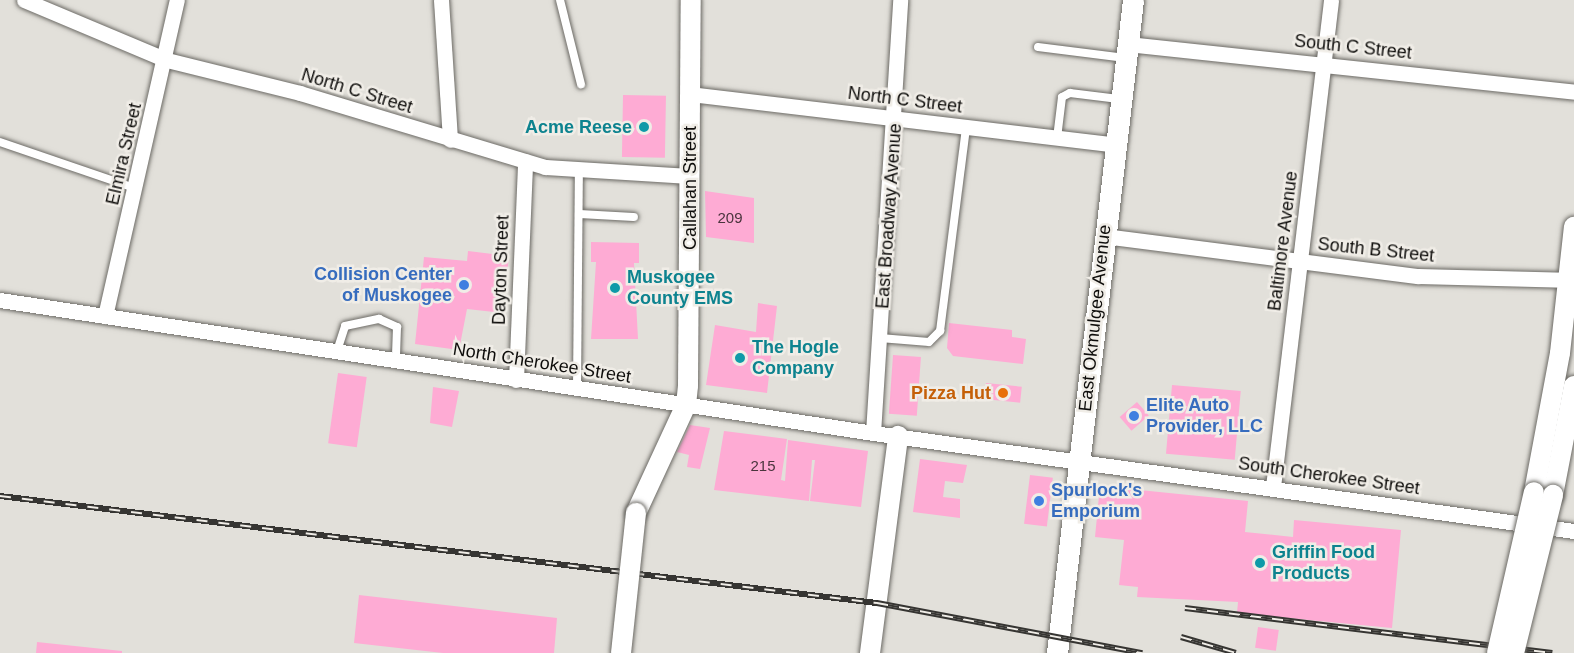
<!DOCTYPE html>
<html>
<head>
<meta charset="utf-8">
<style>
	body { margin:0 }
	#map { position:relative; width:1574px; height:653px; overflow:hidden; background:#e2e0da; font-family:Helvetica,sans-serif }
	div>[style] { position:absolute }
	.building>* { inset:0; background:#feabd4; transform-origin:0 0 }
	.roads { filter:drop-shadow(0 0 2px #6c6a65) drop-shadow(0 0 2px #6c6a65) }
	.service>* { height:8px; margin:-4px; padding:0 4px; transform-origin:4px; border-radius:4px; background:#fff }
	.minor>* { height:15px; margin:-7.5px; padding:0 7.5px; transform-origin:7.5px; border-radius:7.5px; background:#fff }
	.tertiary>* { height:20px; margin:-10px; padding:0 10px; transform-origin:10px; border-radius:10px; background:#fff }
	.secondary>* { height:21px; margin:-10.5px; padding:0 10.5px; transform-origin:10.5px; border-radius:10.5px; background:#fff }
	.rail>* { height:6px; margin-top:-3px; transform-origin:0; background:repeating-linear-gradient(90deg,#f0ede7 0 11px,#363532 0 22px); box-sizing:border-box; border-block:2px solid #363532 }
	.bridges { filter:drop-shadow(0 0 2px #6c6a65) drop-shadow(0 0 2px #6c6a65) }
	.tertiary-bridge>* { height:20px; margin:-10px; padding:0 10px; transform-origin:10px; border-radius:10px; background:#fff }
	.dots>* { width:16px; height:16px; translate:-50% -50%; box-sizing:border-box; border:3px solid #f0ede7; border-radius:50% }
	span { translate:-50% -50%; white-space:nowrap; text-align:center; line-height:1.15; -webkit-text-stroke:5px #f0ede7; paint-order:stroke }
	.number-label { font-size:15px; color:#4a343d }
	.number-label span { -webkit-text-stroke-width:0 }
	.street-label { font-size:18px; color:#0e0d0b }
	.culture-label { font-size:18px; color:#0d838f; font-weight:700 }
	.right { translate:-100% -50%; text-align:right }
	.left { translate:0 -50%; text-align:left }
	.shop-label { font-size:18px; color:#366cbe; font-weight:700 }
	.food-label { font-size:18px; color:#c56008; font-weight:700 }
</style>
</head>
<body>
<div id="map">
	<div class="building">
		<i style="left:623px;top:95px;width:43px;height:62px;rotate:1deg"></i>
		<i style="clip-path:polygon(705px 191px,754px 198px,754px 243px,706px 237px)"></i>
		<i style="clip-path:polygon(591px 242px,639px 243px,639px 263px,634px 263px,638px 339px,591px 339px,596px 262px,591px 262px)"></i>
		<i style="clip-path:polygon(468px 251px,509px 256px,503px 313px,467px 309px,459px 350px,415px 344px,424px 257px,467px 261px)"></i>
		<i style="clip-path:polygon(758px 303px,777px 306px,767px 393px,706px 385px,715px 325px,756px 332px)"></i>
		<i style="clip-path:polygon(949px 323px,1012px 330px,1012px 337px,1026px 339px,1023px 364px,953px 356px,947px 348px)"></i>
		<i style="left:893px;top:355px;width:28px;height:59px;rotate:4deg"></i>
		<i style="left:338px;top:373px;width:29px;height:71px;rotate:8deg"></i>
		<i style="left:986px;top:383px;width:36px;height:16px;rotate:6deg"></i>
		<i style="left:1172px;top:385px;width:69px;height:69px;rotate:5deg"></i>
		<i style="clip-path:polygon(433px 387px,459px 391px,452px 427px,430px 423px)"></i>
		<i style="left:1137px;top:402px;width:18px;height:23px;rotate:49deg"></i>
		<i style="clip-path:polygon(690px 425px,710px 428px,700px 469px,687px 467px,689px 455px,677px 452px)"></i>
		<i style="clip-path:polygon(724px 431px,787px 439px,781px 480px,785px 481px,788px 440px,868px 451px,861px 507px,810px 501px,815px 460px,812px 460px,809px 501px,714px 490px)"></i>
		<i style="clip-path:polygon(920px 459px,967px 465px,963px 483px,945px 481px,943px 497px,960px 499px,960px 518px,913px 512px)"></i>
		<i style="left:1030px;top:475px;width:23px;height:49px;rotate:7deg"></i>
		<i style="clip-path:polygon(1100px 486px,1248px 501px,1245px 532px,1293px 537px,1294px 520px,1401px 530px,1392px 628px,1237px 613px,1238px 602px,1137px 597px,1138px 587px,1119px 585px,1124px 540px,1095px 537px)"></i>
		<i style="clip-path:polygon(359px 595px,557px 618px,554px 653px,443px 653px,354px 643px)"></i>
		<i style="left:1258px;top:627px;width:21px;height:21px;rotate:8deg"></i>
		<i style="clip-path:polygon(37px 642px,122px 651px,122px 653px,36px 653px)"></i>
	</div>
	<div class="roads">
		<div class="service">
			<i style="left:560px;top:0;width:87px;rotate:76deg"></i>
			<i style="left:1038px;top:47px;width:88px;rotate:7.2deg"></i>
			<i style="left:1057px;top:138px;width:41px;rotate:-83deg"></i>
			<i style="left:1062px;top:97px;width:9px;rotate:-27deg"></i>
			<i style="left:1070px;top:93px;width:49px;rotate:7deg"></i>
			<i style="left:0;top:142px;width:142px;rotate:18.9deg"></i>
			<i style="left:579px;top:214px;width:55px;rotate:3.1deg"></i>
			<i style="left:880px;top:338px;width:49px;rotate:4.7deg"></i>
			<i style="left:929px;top:342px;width:16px;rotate:-45deg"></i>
			<i style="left:940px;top:331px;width:206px;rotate:-82.7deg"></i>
			<i style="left:337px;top:351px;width:26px;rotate:-72deg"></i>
			<i style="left:345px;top:326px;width:35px;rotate:-12deg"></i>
			<i style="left:379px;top:319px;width:20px;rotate:24deg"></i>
			<i style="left:397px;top:327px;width:34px;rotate:92deg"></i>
			<i style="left:577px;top:388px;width:219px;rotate:-89.5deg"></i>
		</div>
		<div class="minor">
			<i style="left:24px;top:0;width:155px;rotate:22.8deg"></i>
			<i style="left:167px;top:60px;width:137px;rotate:13.9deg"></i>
			<i style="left:300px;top:93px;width:256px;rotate:16.8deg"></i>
			<i style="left:545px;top:167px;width:145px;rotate:3.6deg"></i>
			<i style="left:441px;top:0;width:140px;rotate:86.3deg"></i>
			<i style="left:1128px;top:44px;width:449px;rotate:6.1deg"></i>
			<i style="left:690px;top:94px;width:428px;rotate:6.8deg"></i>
			<i style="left:1104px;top:236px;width:317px;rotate:7.3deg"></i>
			<i style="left:1418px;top:276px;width:156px;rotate:1.5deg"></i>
			<i style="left:0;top:300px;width:883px;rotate:8.66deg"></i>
			<i style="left:873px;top:433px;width:708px;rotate:7.96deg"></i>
			<i style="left:105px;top:316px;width:324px;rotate:-77.2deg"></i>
			<i style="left:516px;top:380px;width:219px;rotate:-87.6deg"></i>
			<i style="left:873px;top:433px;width:434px;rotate:-86.4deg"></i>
			<i style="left:1273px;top:487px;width:490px;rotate:-83.2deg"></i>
		</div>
		<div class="tertiary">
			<i style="left:1534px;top:492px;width:141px;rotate:-79.4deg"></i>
			<i style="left:1560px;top:353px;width:127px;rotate:-83.7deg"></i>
			<i style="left:1553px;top:495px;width:111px;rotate:-79.1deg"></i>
			<i style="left:636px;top:513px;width:119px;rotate:-65.2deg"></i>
			<i style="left:686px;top:405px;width:19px;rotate:-84deg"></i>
			<i style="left:688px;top:386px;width:386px;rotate:-89.6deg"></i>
			<i style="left:870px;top:653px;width:219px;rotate:-82.6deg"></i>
		</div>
		<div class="secondary">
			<i style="left:1057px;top:653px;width:657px;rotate:-83.36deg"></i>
		</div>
	</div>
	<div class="rail">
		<i style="left:0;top:496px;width:884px;rotate:6.96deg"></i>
		<i style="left:877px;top:603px;width:270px;rotate:10.7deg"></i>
		<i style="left:1185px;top:608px;width:370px;rotate:7deg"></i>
		<i style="left:1181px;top:637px;width:57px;rotate:16.2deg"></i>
	</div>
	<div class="bridges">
		<div class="tertiary-bridge">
			<i style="left:621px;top:653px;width:141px;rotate:-83.9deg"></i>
			<i style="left:1497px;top:653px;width:165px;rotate:-77.1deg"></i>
			<i style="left:1514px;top:653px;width:163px;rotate:-76.1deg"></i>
		</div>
	</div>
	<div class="dots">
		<i style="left:644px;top:127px;background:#0f9aa8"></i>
		<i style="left:464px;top:285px;background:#3f7fe0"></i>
		<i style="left:615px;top:288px;background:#0f9aa8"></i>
		<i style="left:740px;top:358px;background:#0f9aa8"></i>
		<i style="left:1003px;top:393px;background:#e8710a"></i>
		<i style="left:1134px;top:416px;background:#3f7fe0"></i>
		<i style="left:1039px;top:501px;background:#3f7fe0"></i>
		<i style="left:1260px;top:563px;background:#0f9aa8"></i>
	</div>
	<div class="number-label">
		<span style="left:730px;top:218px">209</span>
		<span style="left:763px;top:466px">215</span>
	</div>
	<div class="street-label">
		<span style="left:1353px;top:47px;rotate:6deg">South C Street</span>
		<span style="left:357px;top:91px;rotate:17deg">North C Street</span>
		<span style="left:905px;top:100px;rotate:7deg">North C Street</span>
		<span style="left:124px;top:154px;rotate:-77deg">Elmira Street</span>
		<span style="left:690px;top:188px;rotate:-90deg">Callahan Street</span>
		<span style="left:889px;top:216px;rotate:-86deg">East Broadway Avenue</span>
		<span style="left:1283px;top:241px;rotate:-83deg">Baltimore Avenue</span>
		<span style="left:1376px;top:250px;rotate:6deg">South B Street</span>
		<span style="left:501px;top:270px;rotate:-88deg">Dayton Street</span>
		<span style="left:1095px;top:318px;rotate:-84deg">East Okmulgee Avenue</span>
		<span style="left:542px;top:363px;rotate:9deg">North Cherokee Street</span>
		<span style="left:1329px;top:476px;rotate:8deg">South Cherokee Street</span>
	</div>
	<div class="culture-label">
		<span class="right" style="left:632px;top:127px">Acme Reese</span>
		<span class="left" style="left:627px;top:288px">Muskogee<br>County EMS</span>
		<span class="left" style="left:752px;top:358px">The Hogle<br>Company</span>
		<span class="left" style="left:1272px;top:563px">Griffin Food<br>Products</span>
	</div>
	<div class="shop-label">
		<span class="right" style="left:452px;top:285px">Collision Center<br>of Muskogee</span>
		<span class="left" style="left:1146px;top:416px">Elite Auto<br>Provider, LLC</span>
		<span class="left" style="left:1051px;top:501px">Spurlock's<br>Emporium</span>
	</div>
	<div class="food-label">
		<span class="right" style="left:991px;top:393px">Pizza Hut</span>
	</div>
</div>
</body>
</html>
